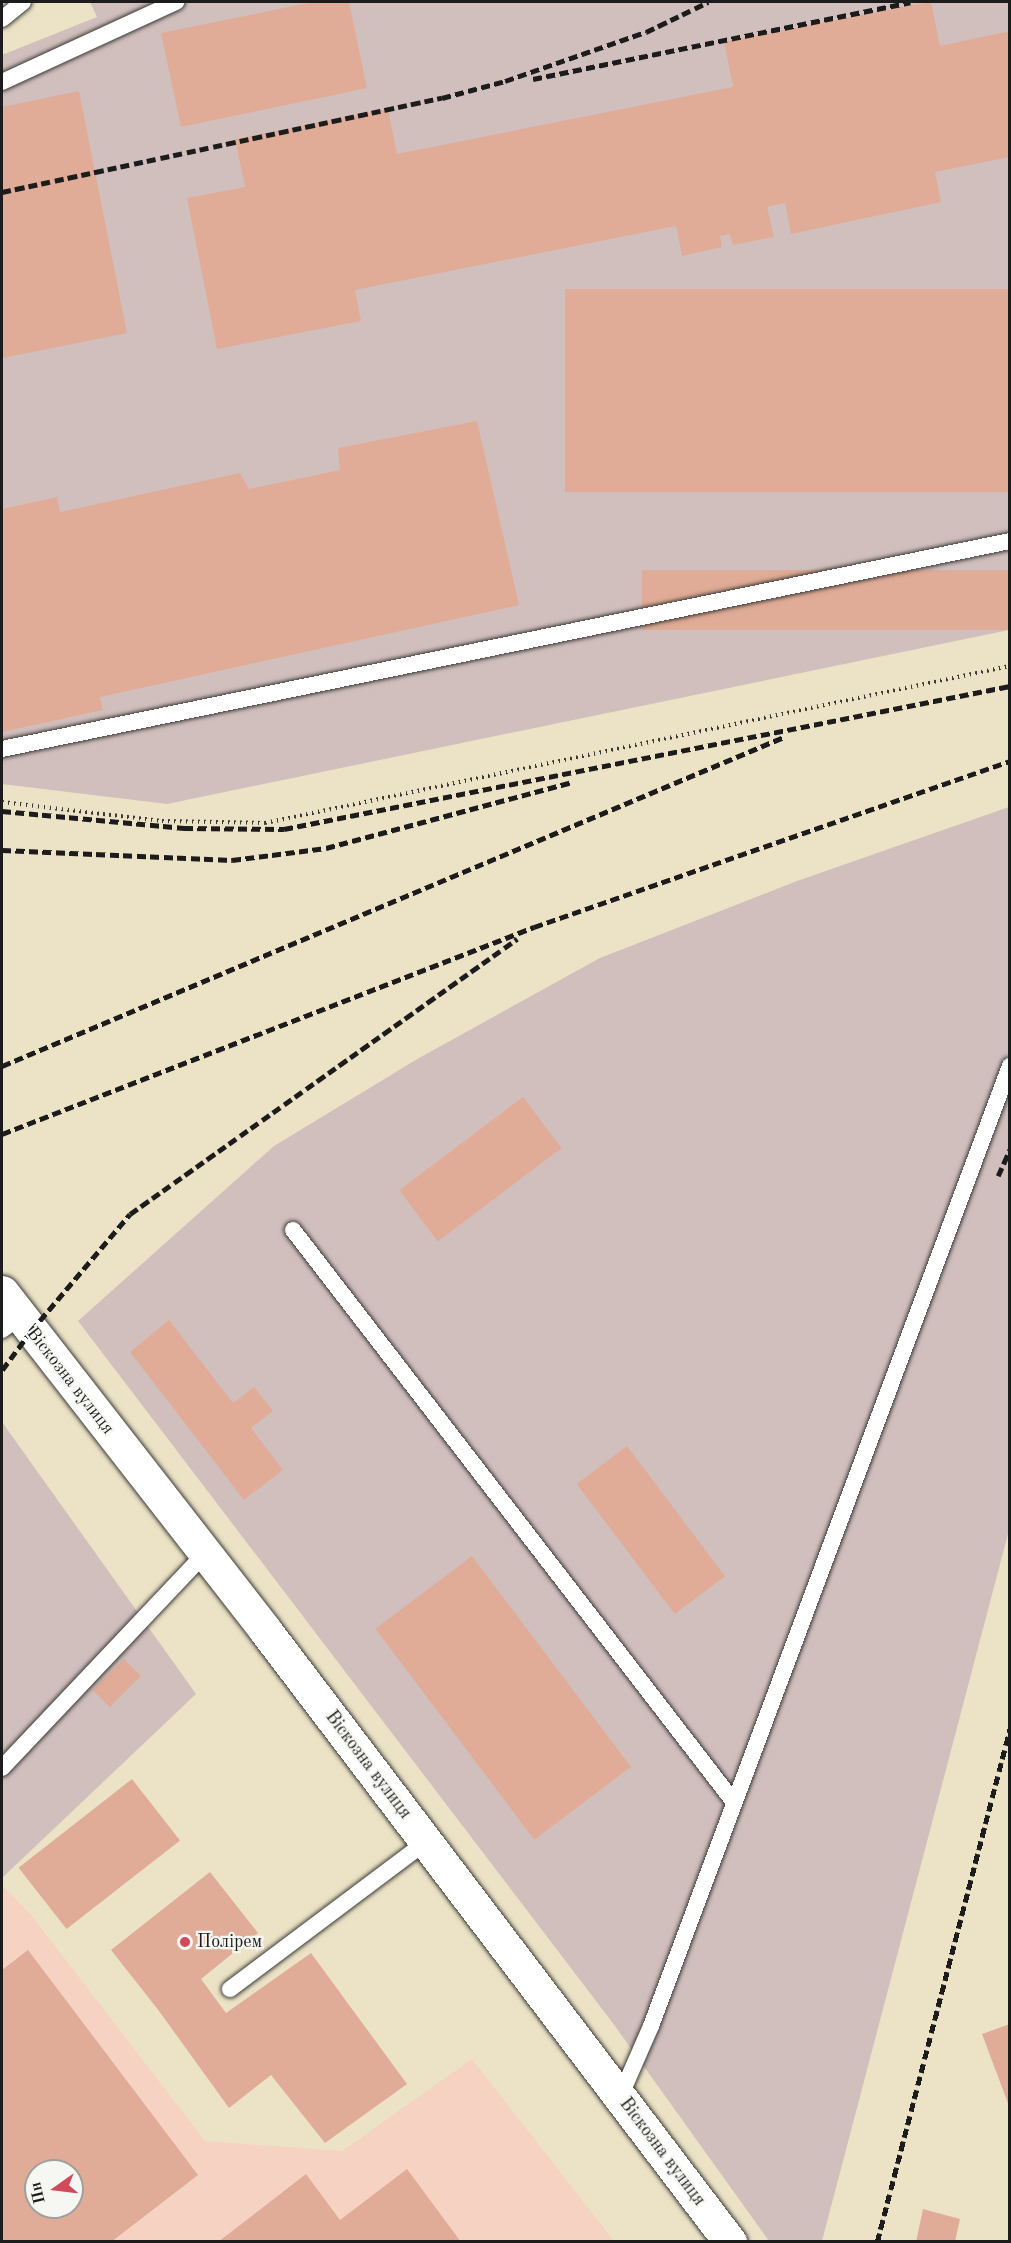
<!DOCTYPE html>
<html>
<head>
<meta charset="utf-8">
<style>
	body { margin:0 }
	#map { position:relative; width:1011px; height:2243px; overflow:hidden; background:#ece3c6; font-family:"Old Standard TT",serif }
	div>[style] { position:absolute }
	.built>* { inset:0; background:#f6d2c3 }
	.industrial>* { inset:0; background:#d1bfbd }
	.building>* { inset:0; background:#e1ac97; transform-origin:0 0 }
	.path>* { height:4px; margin-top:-2px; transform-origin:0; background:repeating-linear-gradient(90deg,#3b3a36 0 1.5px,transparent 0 6px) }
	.roads { filter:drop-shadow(0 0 2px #3b3a36) drop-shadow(0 0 2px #3b3a36) }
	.service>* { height:16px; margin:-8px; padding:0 8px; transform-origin:8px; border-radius:8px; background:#fff }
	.minor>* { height:33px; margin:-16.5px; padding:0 16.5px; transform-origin:16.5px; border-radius:16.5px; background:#fff }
	.rail>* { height:4.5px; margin-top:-2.25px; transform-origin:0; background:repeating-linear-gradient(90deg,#1c1c1c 0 9px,transparent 0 13.5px) }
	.dots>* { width:16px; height:16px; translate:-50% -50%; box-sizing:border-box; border:3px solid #f6f6f2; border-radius:50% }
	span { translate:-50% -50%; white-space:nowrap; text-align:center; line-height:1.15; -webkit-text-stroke:4.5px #f6f6f2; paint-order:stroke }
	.street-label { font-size:18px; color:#1c1c1c }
	.poi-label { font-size:18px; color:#1c1c1c }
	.left { translate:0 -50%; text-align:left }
	.frame { position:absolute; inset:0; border:3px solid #1c1c1c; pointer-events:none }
	.north { position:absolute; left:24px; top:2159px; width:60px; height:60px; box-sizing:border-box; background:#f6f6f2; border:2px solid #9f9f9c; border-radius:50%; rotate:256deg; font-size:16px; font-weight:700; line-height:24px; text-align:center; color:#1c1c1c }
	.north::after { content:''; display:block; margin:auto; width:21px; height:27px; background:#d1495b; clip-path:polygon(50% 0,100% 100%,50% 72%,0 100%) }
</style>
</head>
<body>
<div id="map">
	<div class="built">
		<i style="clip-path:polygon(evenodd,2px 1885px,32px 1916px,205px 2141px,342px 2151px,472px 2059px,614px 2241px,2px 2241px,2px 1885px,36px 2171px,72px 2171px,72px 2207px,36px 2207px,36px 2171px)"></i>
	</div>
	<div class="industrial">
		<i style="clip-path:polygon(90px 2px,1009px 2px,1009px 630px,167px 804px,2px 784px,2px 55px,97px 17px)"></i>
		<i style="clip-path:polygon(1009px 807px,1009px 1530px,822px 2241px,769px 2241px,612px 2022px,78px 1321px,274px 1146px,419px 1058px,600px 958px,797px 881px)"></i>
		<i style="clip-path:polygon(2px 1422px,196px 1694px,2px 1878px)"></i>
	</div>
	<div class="building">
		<i style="clip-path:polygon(313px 2px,349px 2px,367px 88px,181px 127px,161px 33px)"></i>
		<i style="clip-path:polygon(929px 2px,931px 2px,940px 46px,1010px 31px,1010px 157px,935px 172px,941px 202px,791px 234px,785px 203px,767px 207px,774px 237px,733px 245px,730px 234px,720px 236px,722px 247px,682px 256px,676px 226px,355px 290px,361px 321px,217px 349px,187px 198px,245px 187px,235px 139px,388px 109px,397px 154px,733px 87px,724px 42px)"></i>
		<i style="clip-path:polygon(79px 91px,127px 333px,3px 358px,2px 107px)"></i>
		<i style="left:1010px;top:289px;width:203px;height:445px;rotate:90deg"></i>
		<i style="clip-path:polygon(477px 421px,519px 605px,100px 697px,103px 710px,2px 732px,2px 509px,57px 497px,60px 512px,240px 473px,249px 489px,340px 470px,338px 448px)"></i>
		<i style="left:1010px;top:570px;width:60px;height:368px;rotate:90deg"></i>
		<i style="left:523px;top:1097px;width:64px;height:155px;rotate:53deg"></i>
		<i style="clip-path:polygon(169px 1320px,233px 1403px,254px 1387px,273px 1411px,251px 1428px,283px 1470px,244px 1500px,130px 1352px)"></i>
		<i style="left:627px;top:1446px;width:163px;height:63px;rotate:53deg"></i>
		<i style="left:472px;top:1556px;width:264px;height:121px;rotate:53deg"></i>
		<i style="left:124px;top:1659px;width:24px;height:44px;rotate:45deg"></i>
		<i style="left:132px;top:1779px;width:78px;height:144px;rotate:52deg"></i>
		<i style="clip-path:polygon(210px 1872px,258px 1933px,201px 1979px,226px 2013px,311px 1953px,407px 2084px,325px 2143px,271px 2075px,229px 2108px,159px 2011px,111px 1950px)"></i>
		<i style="clip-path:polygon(evenodd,28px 1950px,198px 2175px,111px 2242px,2px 2242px,2px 1970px,28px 1950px,36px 2171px,72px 2171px,72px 2207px,36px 2207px,36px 2171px)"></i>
		<i style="clip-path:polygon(1010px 2024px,1010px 2106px,1009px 2106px,982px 2034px)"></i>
		<i style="clip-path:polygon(407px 2169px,461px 2242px,218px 2242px,306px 2174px,340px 2220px)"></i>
		<i style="clip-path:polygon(923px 2209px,960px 2219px,955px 2242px,916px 2242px)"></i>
	</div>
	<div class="path">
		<i style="left:2px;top:802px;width:161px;rotate:6.8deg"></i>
		<i style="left:162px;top:821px;width:103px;rotate:1.1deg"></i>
		<i style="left:265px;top:823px;width:761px;rotate:-11.9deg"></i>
	</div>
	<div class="roads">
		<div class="service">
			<i style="left:2px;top:19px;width:27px;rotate:-39deg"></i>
			<i style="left:2px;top:82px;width:192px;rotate:-24.7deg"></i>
			<i style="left:2px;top:749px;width:1029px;rotate:-11.66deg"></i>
			<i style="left:293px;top:1230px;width:721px;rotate:52.38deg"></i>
			<i style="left:2px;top:1330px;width:22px;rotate:-36deg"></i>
			<i style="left:2px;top:1768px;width:296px;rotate:-46.6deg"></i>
			<i style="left:230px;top:1989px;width:245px;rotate:-36.9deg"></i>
			<i style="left:620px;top:2097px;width:77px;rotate:-66.4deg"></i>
			<i style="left:651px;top:2026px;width:1025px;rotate:-69.5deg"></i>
		</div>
		<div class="minor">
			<i style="left:2px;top:1292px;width:428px;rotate:52.1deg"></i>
			<i style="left:265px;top:1630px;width:769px;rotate:52.77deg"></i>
		</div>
	</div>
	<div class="rail">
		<i style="left:533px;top:79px;width:385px;rotate:-11.5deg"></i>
		<i style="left:2px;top:192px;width:450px;rotate:-12.1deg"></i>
		<i style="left:442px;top:98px;width:65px;rotate:-15.1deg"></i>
		<i style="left:505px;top:81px;width:149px;rotate:-19.2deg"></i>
		<i style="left:646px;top:32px;width:69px;rotate:-25.8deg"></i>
		<i style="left:2px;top:811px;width:183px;rotate:5.3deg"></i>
		<i style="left:184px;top:828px;width:100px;rotate:0.6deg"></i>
		<i style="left:284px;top:829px;width:740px;rotate:-11.14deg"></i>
		<i style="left:2px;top:850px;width:230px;rotate:2.5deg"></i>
		<i style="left:232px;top:860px;width:95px;rotate:-7.3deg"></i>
		<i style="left:326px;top:848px;width:255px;rotate:-15deg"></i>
		<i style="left:2px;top:1066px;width:848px;rotate:-22.82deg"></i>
		<i style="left:2px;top:1134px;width:571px;rotate:-21.26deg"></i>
		<i style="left:534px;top:927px;width:504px;rotate:-19.23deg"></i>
		<i style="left:998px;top:1176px;width:30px;rotate:-66deg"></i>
		<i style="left:2px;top:1370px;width:49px;rotate:-53.4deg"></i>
		<i style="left:31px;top:1331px;width:153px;rotate:-49.8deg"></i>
		<i style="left:130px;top:1214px;width:475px;rotate:-35.4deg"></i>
		<i style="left:877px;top:2242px;width:531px;rotate:-75.49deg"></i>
	</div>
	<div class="dots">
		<i style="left:185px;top:1942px;background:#d1495b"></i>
	</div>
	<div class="street-label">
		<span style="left:70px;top:1381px;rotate:52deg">Віскозна вулиця</span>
		<span style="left:368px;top:1765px;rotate:53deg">Віскозна вулиця</span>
		<span style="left:662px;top:2152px;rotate:53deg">Віскозна вулиця</span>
	</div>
	<div class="poi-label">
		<span class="left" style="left:197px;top:1942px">Полірем</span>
	</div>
	<div class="frame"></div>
	<div class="north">Пн</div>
</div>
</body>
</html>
